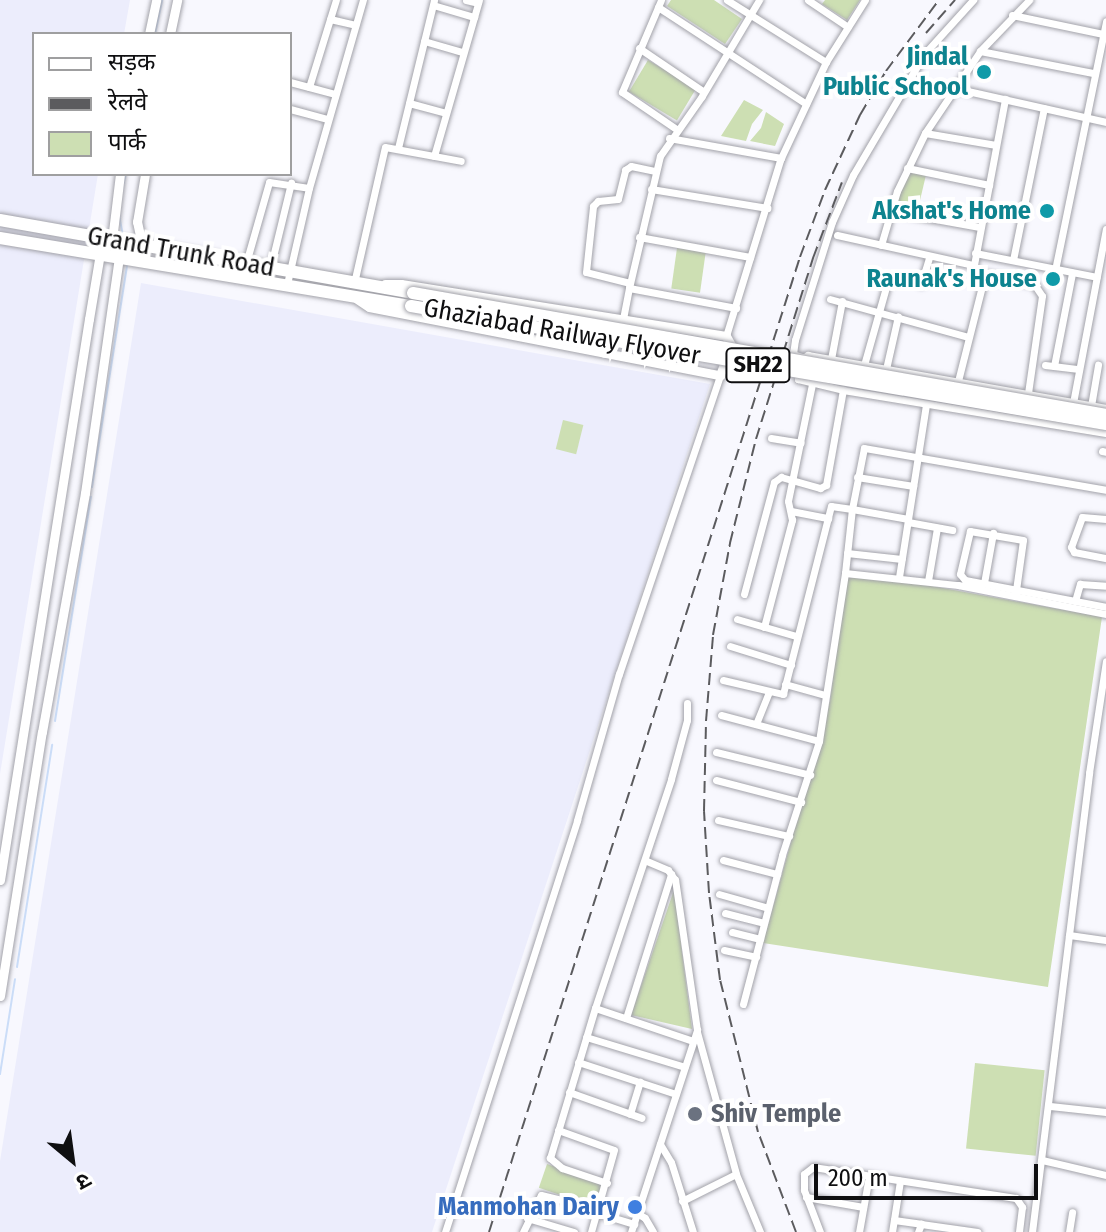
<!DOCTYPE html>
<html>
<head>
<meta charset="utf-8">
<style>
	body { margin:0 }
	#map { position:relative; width:1106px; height:1232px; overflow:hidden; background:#f8f8fe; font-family:"Fira Sans Condensed","Noto Sans Devanagari",sans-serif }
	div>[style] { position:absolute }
	.built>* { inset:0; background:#ecedfc }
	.green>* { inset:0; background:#cddfb3; transform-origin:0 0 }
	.stream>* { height:2px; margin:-1px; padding:0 1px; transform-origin:1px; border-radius:1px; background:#cbddf8 }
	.roads { filter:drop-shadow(0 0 2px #a2a2a9) drop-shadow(0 0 2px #a2a2a9) }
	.minor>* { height:7px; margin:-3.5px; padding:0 3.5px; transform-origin:3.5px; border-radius:3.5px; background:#fff }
	.tertiary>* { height:9px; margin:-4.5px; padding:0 4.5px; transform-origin:4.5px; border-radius:4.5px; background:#fff }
	.trunk>* { height:12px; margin:-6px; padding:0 6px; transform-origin:6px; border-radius:6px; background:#fff }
	.rail>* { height:2px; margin-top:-1px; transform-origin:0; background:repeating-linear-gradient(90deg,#5b5b5e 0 12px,transparent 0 18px) }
	.bridges { filter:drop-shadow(0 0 2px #a2a2a9) drop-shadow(0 0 2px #a2a2a9) }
	.trunk-bridge>* { height:12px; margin:-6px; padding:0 6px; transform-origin:6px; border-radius:6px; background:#fff }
	.dots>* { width:22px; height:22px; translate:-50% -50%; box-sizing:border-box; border:4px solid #fff; border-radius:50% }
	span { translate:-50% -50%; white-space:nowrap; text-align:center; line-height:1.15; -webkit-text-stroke:8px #fff; paint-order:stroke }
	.shield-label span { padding:2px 6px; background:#fff; border:2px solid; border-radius:6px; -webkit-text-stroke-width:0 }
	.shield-label { font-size:24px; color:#0f0f11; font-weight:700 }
	.culture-label { font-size:26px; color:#0d838f; font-weight:700 }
	.right { translate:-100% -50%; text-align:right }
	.street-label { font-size:26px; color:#0f0f11 }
	.worship-label { font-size:26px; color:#5b616d; font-weight:700 }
	.left { translate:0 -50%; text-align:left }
	.shop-label { font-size:26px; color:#366cbe; font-weight:700 }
	.legend { position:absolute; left:32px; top:32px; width:260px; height:144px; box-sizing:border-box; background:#fff; border:2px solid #9f9fa0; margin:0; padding:10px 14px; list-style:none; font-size:24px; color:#0f0f11 }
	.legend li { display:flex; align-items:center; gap:16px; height:40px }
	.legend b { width:40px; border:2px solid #9f9fa0 }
	.north { position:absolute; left:32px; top:1120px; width:80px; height:80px; -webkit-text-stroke:6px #fff; paint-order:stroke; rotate:151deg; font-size:22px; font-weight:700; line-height:32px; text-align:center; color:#0f0f11 }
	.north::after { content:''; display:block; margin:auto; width:28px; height:36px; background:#0f0f11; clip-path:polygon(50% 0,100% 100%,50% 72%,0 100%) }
	.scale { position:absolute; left:814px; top:1164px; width:224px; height:36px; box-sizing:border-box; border:4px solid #0f0f11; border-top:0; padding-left:10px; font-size:24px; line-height:28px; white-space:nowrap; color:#0f0f11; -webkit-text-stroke:6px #fff; paint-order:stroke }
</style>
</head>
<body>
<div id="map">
	<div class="built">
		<i style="clip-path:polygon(0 0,130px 0,124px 34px,34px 34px,34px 174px,98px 174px,0 774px)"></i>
		<i style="clip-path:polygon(141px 283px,710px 384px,432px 1232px,0 1232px,0 1161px)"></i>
	</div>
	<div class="green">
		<i style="clip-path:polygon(671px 0,714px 0,742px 19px,725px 44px,667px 6px)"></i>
		<i style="clip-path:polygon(825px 0,860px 0,847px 20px,822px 4px)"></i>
		<i style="left:648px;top:60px;width:56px;height:37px;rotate:31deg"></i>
		<i style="clip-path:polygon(744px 100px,763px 110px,752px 124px,746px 141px,721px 136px)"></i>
		<i style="clip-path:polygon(766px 112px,784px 124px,775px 146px,750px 141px,761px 128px)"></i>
		<i style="clip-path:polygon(909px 171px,926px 175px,917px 213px,893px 208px)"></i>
		<i style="left:677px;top:248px;width:29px;height:41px;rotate:8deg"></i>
		<i style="left:563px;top:420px;width:21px;height:30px;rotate:14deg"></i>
		<i style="clip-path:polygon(846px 577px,910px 582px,1102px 617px,1048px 987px,763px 943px,830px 701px)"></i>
		<i style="clip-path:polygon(674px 890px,692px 1029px,631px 1015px)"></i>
		<i style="left:975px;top:1063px;width:70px;height:86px;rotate:6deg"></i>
		<i style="left:547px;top:1164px;width:59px;height:25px;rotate:19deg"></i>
	</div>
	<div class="stream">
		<i style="left:155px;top:34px;width:35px;rotate:-78deg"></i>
		<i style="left:122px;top:189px;width:16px;rotate:-75deg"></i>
		<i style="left:119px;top:215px;width:21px;rotate:79deg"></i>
		<i style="left:92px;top:487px;width:225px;rotate:-81deg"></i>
		<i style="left:55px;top:721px;width:227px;rotate:-80.9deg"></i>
		<i style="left:17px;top:967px;width:225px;rotate:-81deg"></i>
		<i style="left:0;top:1074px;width:96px;rotate:-81deg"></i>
	</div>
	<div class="roads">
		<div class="minor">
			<i style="left:466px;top:0;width:12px;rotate:14deg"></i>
			<i style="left:661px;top:0;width:100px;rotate:113deg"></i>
			<i style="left:622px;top:92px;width:65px;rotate:34.4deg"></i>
			<i style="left:727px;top:0;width:117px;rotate:32.1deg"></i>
			<i style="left:808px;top:0;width:48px;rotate:34deg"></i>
			<i style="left:433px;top:5px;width:43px;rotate:16.3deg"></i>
			<i style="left:658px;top:7px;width:177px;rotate:33.2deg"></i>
			<i style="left:1012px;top:15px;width:93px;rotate:11.8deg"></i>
			<i style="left:330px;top:19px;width:26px;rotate:13deg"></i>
			<i style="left:424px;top:41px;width:40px;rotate:16deg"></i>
			<i style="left:639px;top:48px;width:78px;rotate:34.1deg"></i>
			<i style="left:980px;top:51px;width:115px;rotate:11deg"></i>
			<i style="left:290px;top:82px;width:47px;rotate:14.9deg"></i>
			<i style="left:309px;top:87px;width:91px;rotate:-72.8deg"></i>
			<i style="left:954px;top:88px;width:156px;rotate:12.6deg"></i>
			<i style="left:409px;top:103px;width:38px;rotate:15deg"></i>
			<i style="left:290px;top:109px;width:39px;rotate:15deg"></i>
			<i style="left:925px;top:133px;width:72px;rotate:9.6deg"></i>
			<i style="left:669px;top:138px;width:114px;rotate:10.1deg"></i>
			<i style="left:398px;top:148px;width:152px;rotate:-76.3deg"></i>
			<i style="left:434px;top:156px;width:162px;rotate:-73.9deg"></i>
			<i style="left:907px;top:168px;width:84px;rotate:11.7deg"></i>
			<i style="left:651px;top:189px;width:118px;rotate:9.3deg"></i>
			<i style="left:891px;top:211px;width:90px;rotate:10.2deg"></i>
			<i style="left:837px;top:235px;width:140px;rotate:12.4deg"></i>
			<i style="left:974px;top:265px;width:169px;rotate:-79.4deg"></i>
			<i style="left:639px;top:237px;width:113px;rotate:10.2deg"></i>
			<i style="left:881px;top:245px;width:56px;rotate:-73.5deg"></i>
			<i style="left:897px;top:191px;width:64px;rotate:-64.2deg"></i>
			<i style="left:925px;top:133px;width:99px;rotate:-56.1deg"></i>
			<i style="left:980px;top:51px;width:71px;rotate:-46.1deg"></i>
			<i style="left:975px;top:253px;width:124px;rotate:11.1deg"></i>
			<i style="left:1013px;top:260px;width:155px;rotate:-78.5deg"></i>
			<i style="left:246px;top:263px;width:84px;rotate:-74.1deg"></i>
			<i style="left:269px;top:182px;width:40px;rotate:8.5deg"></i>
			<i style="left:270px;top:269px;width:89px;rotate:-76.3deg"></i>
			<i style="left:1055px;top:270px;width:254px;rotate:-78.4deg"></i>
			<i style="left:354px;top:283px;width:139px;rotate:-77.2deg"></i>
			<i style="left:385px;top:147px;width:77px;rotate:10.4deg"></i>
			<i style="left:630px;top:283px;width:45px;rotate:-166deg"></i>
			<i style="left:586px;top:272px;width:66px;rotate:-83.9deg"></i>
			<i style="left:593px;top:206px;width:7px;rotate:-45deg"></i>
			<i style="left:598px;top:201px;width:20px;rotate:-6deg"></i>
			<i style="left:618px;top:199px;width:30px;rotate:-76deg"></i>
			<i style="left:625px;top:170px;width:7px;rotate:-34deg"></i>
			<i style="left:631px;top:166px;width:25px;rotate:12deg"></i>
			<i style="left:287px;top:284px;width:98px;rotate:-77.1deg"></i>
			<i style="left:309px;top:188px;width:196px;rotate:-74deg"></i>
			<i style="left:921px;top:284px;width:28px;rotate:-73deg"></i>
			<i style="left:629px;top:288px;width:136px;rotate:-76.8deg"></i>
			<i style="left:660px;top:156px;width:73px;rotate:-55deg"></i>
			<i style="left:702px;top:96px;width:112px;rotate:-59.3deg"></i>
			<i style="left:830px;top:299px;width:143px;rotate:15.4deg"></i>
			<i style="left:622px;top:324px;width:37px;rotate:-79deg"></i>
			<i style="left:629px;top:288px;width:109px;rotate:10.6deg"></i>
			<i style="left:726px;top:336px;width:184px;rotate:-72.9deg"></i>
			<i style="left:780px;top:160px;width:108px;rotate:-64.9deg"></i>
			<i style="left:826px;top:62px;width:73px;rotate:-57.8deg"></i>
			<i style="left:802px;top:357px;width:9px;rotate:-162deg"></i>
			<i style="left:793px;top:354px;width:14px;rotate:-82deg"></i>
			<i style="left:795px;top:340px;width:124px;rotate:-72.6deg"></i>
			<i style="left:832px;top:222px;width:51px;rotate:-65.9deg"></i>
			<i style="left:853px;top:175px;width:142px;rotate:-59.5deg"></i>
			<i style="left:925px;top:53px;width:72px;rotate:-47.8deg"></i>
			<i style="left:831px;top:359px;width:59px;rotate:-79.3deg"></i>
			<i style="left:864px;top:365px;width:88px;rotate:-74.2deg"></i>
			<i style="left:1045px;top:365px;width:34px;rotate:7deg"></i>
			<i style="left:1054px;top:366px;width:95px;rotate:-79deg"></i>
			<i style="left:886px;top:369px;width:54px;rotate:-77.2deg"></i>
			<i style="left:957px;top:385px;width:114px;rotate:-75.8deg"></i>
			<i style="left:985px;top:274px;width:50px;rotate:11.5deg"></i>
			<i style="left:1034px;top:284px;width:14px;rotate:56deg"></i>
			<i style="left:1042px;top:296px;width:98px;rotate:98.2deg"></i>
			<i style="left:1073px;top:403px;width:177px;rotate:-79.3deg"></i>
			<i style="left:1091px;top:406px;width:42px;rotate:-80.3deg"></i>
			<i style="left:1106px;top:408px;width:303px;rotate:-169.9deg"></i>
			<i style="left:808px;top:355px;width:4px;rotate:153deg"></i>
			<i style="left:804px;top:357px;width:23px;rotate:105deg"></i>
			<i style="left:798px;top:379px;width:46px;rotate:13.7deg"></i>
			<i style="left:843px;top:390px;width:266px;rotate:9.3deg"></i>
			<i style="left:771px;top:438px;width:30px;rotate:9deg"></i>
			<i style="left:1102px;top:451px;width:4px;rotate:14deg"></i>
			<i style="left:857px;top:477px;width:57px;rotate:9.1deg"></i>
			<i style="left:791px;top:511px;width:38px;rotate:11deg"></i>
			<i style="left:1106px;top:519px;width:24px;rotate:-175deg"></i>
			<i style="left:1082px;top:517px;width:32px;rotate:110deg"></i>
			<i style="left:1071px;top:547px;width:6px;rotate:59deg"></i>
			<i style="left:1074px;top:552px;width:33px;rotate:11deg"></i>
			<i style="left:908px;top:522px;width:45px;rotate:10.3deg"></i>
			<i style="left:847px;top:553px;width:55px;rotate:6.2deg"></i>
			<i style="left:845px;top:573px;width:64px;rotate:-83.8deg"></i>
			<i style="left:852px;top:509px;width:57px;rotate:10.1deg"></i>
			<i style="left:899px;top:577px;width:175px;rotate:-81.1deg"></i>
			<i style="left:928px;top:581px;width:54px;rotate:-80.4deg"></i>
			<i style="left:984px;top:583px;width:51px;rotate:-79.8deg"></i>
			<i style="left:1016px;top:590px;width:50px;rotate:-82deg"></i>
			<i style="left:1023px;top:540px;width:54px;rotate:-170.4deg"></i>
			<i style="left:970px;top:531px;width:44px;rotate:103.1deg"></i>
			<i style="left:960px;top:574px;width:8px;rotate:50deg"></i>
			<i style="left:965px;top:580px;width:144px;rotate:10.8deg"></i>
			<i style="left:744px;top:594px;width:116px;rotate:-75deg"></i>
			<i style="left:774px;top:482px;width:9px;rotate:-36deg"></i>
			<i style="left:781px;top:477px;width:41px;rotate:15.8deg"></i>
			<i style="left:820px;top:488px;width:7px;rotate:-27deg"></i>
			<i style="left:826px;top:485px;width:97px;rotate:-79.9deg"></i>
			<i style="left:1075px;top:601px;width:18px;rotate:-74deg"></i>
			<i style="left:1080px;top:584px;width:26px;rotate:4deg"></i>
			<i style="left:737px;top:619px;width:61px;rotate:16.1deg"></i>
			<i style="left:764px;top:627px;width:111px;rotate:-75.3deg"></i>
			<i style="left:792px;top:520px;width:19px;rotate:-102deg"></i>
			<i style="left:788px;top:501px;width:119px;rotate:-78.4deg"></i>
			<i style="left:730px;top:646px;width:64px;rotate:17.3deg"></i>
			<i style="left:723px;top:680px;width:62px;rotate:13.1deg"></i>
			<i style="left:783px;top:694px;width:194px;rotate:-75.7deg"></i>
			<i style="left:831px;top:506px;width:21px;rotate:8deg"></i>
			<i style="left:852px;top:509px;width:62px;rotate:-78.9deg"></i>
			<i style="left:864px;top:448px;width:246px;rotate:9.8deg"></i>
			<i style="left:785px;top:684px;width:41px;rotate:15.4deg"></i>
			<i style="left:721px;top:715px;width:101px;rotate:14.9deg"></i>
			<i style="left:756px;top:724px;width:35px;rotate:-68deg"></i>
			<i style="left:716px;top:752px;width:97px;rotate:13.7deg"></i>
			<i style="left:716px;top:780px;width:88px;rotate:14.5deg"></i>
			<i style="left:718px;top:820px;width:73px;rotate:12.7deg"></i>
			<i style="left:723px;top:860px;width:56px;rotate:14.5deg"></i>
			<i style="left:719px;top:894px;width:51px;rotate:15.9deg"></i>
			<i style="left:725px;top:913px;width:40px;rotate:14.4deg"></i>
			<i style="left:732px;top:932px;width:29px;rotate:14deg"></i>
			<i style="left:1069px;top:935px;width:37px;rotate:8deg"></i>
			<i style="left:724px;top:950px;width:33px;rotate:12deg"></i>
			<i style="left:743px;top:1004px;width:154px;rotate:-75.3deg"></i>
			<i style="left:782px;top:855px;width:120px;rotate:-72deg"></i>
			<i style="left:819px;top:741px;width:170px;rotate:-81.2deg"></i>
			<i style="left:845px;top:573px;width:114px;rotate:6.1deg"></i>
			<i style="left:958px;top:585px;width:151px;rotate:11.1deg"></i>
			<i style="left:595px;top:1008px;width:103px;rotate:18.6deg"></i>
			<i style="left:626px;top:1018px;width:151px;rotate:-72.6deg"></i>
			<i style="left:697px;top:1032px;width:147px;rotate:74.6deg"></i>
			<i style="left:736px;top:1174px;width:63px;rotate:67.5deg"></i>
			<i style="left:586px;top:1037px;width:103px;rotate:16.9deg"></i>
			<i style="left:578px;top:1062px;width:103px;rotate:18.1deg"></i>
			<i style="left:569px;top:1092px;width:77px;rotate:19.6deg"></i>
			<i style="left:1050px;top:1106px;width:56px;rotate:6.1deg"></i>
			<i style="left:630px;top:1114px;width:34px;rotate:-73deg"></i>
			<i style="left:558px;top:1130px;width:59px;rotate:19.7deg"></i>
			<i style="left:614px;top:1150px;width:85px;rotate:105.7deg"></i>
			<i style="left:660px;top:1144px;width:21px;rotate:59deg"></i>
			<i style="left:671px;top:1162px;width:73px;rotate:72.6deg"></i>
			<i style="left:1042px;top:1160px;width:66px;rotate:13.2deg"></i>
			<i style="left:607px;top:1183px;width:47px;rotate:-161.6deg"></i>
			<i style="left:562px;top:1168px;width:16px;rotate:-140deg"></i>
			<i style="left:550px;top:1158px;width:157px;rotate:-73.3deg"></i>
			<i style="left:595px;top:1008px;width:241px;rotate:-71.6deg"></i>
			<i style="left:671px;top:779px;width:61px;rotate:-74.8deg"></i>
			<i style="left:687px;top:720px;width:17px;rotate:-90deg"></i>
			<i style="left:806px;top:1197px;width:58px;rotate:10deg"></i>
			<i style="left:682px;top:1201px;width:60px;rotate:-26.6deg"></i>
			<i style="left:598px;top:1213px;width:38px;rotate:17deg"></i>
			<i style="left:637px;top:1213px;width:9px;rotate:32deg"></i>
			<i style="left:645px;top:1218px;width:16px;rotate:60deg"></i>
			<i style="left:527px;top:1218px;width:49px;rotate:16.6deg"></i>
			<i style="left:894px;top:1220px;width:27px;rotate:8deg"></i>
			<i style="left:445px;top:1232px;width:433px;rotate:-72.2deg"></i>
			<i style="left:577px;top:820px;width:152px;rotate:-74deg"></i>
			<i style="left:619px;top:674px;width:316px;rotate:-71.3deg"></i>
			<i style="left:523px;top:1232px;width:41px;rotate:-64.1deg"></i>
			<i style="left:541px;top:1195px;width:60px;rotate:13.6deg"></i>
			<i style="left:631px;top:1232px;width:213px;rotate:-71.9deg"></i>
			<i style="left:697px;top:1030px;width:152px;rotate:-98.3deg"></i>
			<i style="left:675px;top:880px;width:12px;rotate:-125deg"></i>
			<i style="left:668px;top:870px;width:25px;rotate:-157deg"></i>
			<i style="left:820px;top:1232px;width:45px;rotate:-110.9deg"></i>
			<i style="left:804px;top:1190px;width:16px;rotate:-90deg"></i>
			<i style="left:804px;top:1174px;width:11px;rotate:-38deg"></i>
			<i style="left:813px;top:1167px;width:205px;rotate:8.7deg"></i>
			<i style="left:1016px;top:1198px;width:11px;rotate:56deg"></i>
			<i style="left:1022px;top:1207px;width:25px;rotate:97deg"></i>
			<i style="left:859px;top:1232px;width:57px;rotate:-79.9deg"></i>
			<i style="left:892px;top:1232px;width:52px;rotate:-81.1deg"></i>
			<i style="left:918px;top:1232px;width:9px;rotate:-69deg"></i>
			<i style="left:921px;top:1224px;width:57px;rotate:8.1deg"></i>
			<i style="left:1032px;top:1232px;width:463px;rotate:-82.9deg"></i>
			<i style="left:1089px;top:773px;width:113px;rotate:-81.4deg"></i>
			<i style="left:1069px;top:1232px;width:20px;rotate:-81deg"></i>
		</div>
		<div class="tertiary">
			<i style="left:149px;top:34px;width:35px;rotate:-78deg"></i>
			<i style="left:170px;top:34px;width:35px;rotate:-78deg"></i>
			<i style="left:142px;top:245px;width:24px;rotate:-102deg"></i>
			<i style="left:137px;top:222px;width:49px;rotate:-80.5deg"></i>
			<i style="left:357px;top:299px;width:14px;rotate:34deg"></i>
			<i style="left:369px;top:307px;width:358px;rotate:11deg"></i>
			<i style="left:720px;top:375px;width:32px;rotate:-70deg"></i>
			<i style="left:731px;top:345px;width:10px;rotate:-119deg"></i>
			<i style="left:726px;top:336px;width:329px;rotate:-170.9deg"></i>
			<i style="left:401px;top:284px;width:16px;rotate:180deg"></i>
			<i style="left:0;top:880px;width:568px;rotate:-80.99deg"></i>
			<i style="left:89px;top:319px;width:67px;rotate:-80.5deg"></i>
			<i style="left:100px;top:253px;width:18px;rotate:-47deg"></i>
			<i style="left:0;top:996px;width:267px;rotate:-81deg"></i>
			<i style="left:42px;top:732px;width:243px;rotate:-79.8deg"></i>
			<i style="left:85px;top:493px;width:239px;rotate:-81.8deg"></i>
			<i style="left:119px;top:256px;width:17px;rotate:-114deg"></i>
			<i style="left:112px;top:240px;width:66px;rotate:-83.1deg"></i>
		</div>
		<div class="trunk">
			<i style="left:0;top:220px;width:419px;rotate:10deg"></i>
			<i style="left:0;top:238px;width:417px;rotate:9.4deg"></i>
		</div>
	</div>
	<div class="rail">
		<i style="left:926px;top:33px;width:44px;rotate:-48.7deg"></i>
		<i style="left:489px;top:1232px;width:1023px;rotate:-72.31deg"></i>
		<i style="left:800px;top:257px;width:72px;rotate:-69.5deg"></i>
		<i style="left:825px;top:190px;width:83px;rotate:-65deg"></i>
		<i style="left:860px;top:115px;width:51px;rotate:-59.4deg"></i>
		<i style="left:886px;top:71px;width:89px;rotate:-53.3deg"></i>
		<i style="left:796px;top:1232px;width:107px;rotate:-110.8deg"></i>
		<i style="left:758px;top:1132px;width:157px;rotate:-104deg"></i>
		<i style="left:720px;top:980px;width:88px;rotate:-97.2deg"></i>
		<i style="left:709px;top:893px;width:82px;rotate:-93.5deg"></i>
		<i style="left:704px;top:811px;width:90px;rotate:-88.7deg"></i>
		<i style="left:706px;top:721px;width:86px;rotate:-85.3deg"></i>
		<i style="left:713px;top:635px;width:94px;rotate:-79.5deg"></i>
		<i style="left:730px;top:543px;width:107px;rotate:-76deg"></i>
		<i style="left:756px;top:439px;width:190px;rotate:-72.5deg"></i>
		<i style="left:813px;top:258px;width:81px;rotate:-69.1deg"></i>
	</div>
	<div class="bridges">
		<div class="trunk-bridge">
			<i style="left:413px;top:293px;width:704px;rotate:9.98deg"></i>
			<i style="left:411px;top:306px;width:705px;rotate:9.64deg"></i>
		</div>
	</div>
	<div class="dots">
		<i style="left:984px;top:72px;background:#0f9aa8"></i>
		<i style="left:1047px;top:211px;background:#0f9aa8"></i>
		<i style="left:1053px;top:279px;background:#0f9aa8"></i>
		<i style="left:695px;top:1114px;background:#6b7280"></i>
		<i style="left:635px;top:1207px;background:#3f7fe0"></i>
	</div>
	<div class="shield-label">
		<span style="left:758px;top:365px">SH22</span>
	</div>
	<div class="culture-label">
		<span class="right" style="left:968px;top:72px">Jindal<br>Public School</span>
		<span class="right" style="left:1031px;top:211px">Akshat's Home</span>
		<span class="right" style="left:1037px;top:279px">Raunak's House</span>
	</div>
	<div class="street-label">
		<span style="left:181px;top:252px;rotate:10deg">Grand Trunk Road</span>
		<span style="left:562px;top:332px;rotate:10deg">Ghaziabad Railway Flyover</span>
	</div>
	<div class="worship-label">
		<span class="left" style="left:711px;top:1114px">Shiv Temple</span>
	</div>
	<div class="shop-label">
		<span class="right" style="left:619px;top:1207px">Manmohan Dairy</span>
	</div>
	<ul class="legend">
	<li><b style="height:10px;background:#fff"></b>सड़क</li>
	<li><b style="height:10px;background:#5b5b5e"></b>रेलवे</li>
	<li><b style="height:22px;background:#cddfb3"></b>पार्क</li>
	</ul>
	<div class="north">उ</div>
	<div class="scale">200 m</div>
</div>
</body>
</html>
